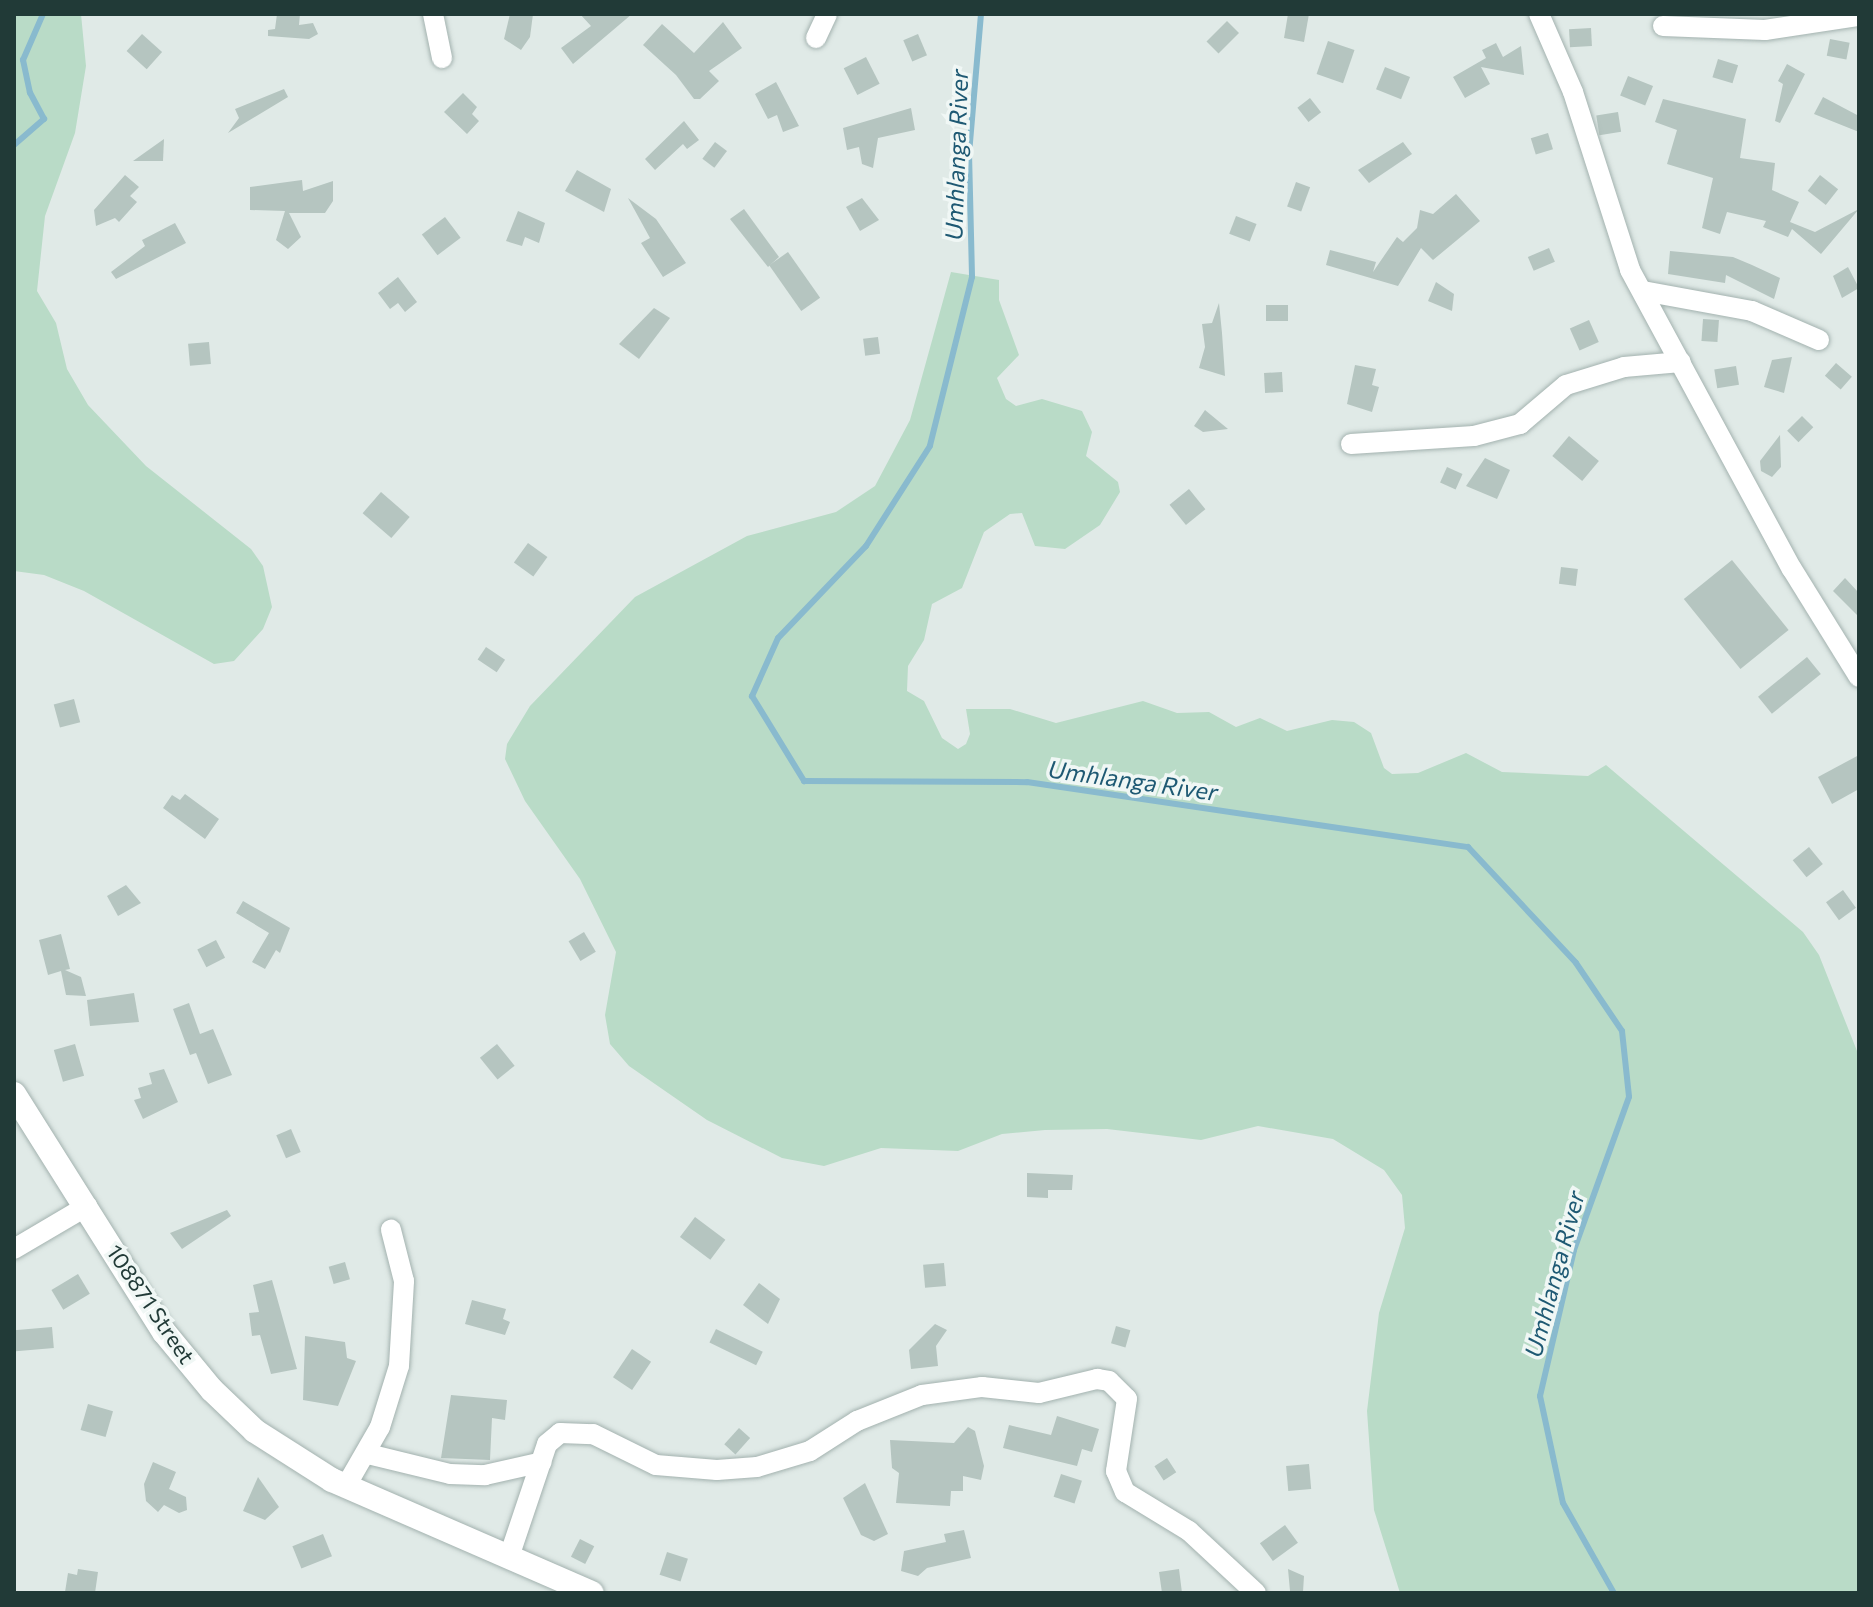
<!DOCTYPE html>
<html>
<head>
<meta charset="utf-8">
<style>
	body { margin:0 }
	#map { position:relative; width:1873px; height:1607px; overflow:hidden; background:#e0eae7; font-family:Commissioner,sans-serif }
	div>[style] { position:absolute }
	.green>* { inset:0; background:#b9dbc7 }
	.stream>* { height:6px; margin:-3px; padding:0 3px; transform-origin:3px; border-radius:3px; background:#89bace }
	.building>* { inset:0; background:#b5c5c0; transform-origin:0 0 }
	.roads { filter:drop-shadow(0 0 2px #a3b2af) drop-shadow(0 0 2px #a3b2af) }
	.minor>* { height:20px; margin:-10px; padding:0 10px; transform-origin:10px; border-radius:10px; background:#fff }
	.tertiary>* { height:24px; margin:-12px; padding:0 12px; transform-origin:12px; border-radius:12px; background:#fff }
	span { translate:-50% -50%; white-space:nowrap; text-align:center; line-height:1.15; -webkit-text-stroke:7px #f0f7f5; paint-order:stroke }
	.street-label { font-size:22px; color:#213a37 }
	.water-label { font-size:24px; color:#1e5973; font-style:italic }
	.frame { position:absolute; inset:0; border:16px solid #213a37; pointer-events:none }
</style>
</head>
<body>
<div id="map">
	<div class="green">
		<i style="clip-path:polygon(14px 14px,81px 14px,86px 66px,75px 133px,45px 216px,37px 291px,56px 323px,67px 369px,88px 405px,146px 466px,251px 549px,263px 566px,272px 607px,263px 629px,234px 661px,214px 664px,84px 591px,44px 575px,14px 571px)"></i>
		<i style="clip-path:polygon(951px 272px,999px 280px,999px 300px,1019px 355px,997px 378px,1006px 399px,1016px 406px,1042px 399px,1082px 411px,1092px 432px,1086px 456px,1118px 482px,1120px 492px,1100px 525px,1065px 549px,1035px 546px,1022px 513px,1010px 514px,984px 532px,962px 588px,932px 604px,924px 640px,908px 666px,907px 691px,924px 701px,942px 738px,958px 749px,966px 744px,970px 734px,966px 709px,1010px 709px,1056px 723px,1143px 701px,1177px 713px,1209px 712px,1236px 727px,1260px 718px,1287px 731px,1332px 720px,1354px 722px,1371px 733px,1384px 768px,1392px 774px,1418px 773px,1466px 753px,1502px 772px,1588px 776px,1606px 765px,1803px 932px,1819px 955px,1859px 1056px,1859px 1593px,1400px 1593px,1374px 1510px,1367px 1411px,1379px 1313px,1405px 1228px,1402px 1195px,1384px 1170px,1333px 1139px,1258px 1126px,1201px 1140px,1107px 1129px,1045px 1130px,1002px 1134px,958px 1151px,881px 1148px,824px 1166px,782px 1158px,707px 1120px,629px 1066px,610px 1044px,605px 1015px,616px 952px,580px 879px,525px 801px,505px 759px,507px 744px,530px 706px,635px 597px,747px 536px,836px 512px,875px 486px,910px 420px)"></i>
	</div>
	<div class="stream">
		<i style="left:981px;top:14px;width:140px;rotate:94.9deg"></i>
		<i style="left:969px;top:153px;width:124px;rotate:88.6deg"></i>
		<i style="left:972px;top:277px;width:174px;rotate:104deg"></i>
		<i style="left:930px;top:446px;width:119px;rotate:122.6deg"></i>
		<i style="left:866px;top:546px;width:127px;rotate:133.7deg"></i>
		<i style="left:778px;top:638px;width:64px;rotate:114.1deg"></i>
		<i style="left:752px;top:696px;width:100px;rotate:58.5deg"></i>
		<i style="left:804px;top:781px;width:223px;rotate:0.3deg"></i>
		<i style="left:1027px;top:782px;width:446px;rotate:8.4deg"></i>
		<i style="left:1468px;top:847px;width:158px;rotate:47deg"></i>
		<i style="left:1576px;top:963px;width:82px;rotate:55.9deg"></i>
		<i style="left:1622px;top:1031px;width:66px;rotate:83.9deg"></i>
		<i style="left:1629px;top:1097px;width:163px;rotate:109.8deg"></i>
		<i style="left:1574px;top:1250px;width:150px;rotate:103.1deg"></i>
		<i style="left:1540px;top:1396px;width:109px;rotate:77.9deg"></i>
		<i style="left:1563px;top:1503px;width:103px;rotate:60.5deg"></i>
		<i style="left:14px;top:145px;width:40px;rotate:-41deg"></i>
		<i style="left:44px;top:119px;width:30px;rotate:-118deg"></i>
		<i style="left:30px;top:93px;width:34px;rotate:-102deg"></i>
		<i style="left:23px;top:60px;width:50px;rotate:-66.5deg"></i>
	</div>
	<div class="building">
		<i style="clip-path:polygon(277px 14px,300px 14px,299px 25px,313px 23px,318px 34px,309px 39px,268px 36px,268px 30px,275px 29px)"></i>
		<i style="clip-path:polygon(510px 14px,533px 14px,530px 37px,521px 50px,504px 39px)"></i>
		<i style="clip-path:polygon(580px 14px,632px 14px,573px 64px,561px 48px,591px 26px)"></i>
		<i style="clip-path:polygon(1288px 14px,1309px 14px,1304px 42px,1284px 38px)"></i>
		<i style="left:1227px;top:21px;width:17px;height:29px;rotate:45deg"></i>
		<i style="clip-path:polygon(723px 22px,742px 48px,709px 71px,719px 81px,700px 99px,694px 99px,676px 75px,643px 45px,662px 24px,694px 53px)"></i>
		<i style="left:1591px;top:28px;width:18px;height:22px;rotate:87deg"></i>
		<i style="left:142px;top:34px;width:27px;height:23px;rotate:42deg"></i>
		<i style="left:918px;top:34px;width:23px;height:16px;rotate:67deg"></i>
		<i style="left:1830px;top:39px;width:20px;height:17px;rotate:11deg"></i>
		<i style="left:1328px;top:41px;width:28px;height:35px;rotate:19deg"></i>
		<i style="clip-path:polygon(1496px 43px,1503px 57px,1521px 46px,1524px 75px,1481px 67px,1490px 84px,1465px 98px,1453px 77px,1486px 58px,1482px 50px)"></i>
		<i style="left:866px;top:57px;width:30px;height:25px;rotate:63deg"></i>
		<i style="left:1718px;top:59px;width:21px;height:19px;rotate:17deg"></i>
		<i style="clip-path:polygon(1787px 64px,1805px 74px,1780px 123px,1775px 121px,1783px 84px,1778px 81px)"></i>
		<i style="left:1385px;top:67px;width:27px;height:24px;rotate:22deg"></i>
		<i style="left:1628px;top:76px;width:27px;height:21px;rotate:22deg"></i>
		<i style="clip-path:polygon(776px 82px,799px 126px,783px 132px,777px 115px,768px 119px,755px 94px)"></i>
		<i style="clip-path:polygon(284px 89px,288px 97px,228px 133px,239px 118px,235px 109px)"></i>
		<i style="clip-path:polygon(463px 93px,477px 107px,472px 114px,479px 121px,467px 134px,444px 112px)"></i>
		<i style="clip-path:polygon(1823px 97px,1859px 116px,1859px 132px,1814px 114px)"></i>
		<i style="left:1310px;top:98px;width:18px;height:16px;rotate:52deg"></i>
		<i style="clip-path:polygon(1663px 99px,1746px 119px,1740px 158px,1775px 163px,1772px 190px,1799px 202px,1790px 222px,1815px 232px,1859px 209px,1821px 254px,1792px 229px,1788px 237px,1763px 227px,1766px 221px,1727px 212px,1720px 234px,1702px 228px,1713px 178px,1667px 164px,1677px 130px,1655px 122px)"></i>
		<i style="clip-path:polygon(911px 108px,915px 130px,878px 138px,873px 168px,862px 164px,859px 147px,847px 150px,843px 128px)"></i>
		<i style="left:1618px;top:112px;width:20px;height:22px;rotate:81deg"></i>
		<i style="clip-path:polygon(684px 121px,699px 140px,687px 149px,683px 144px,655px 170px,645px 159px)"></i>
		<i style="left:1548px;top:133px;width:17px;height:18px;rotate:73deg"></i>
		<i style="clip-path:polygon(164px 139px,163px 161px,133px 161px)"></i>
		<i style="left:715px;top:142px;width:15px;height:21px;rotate:37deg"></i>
		<i style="clip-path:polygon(1403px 142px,1412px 154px,1369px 183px,1358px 170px)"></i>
		<i style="clip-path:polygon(577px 170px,611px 189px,604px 212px,565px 191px)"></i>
		<i style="clip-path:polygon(125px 175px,139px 187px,130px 196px,137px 202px,119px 222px,115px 218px,96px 226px,94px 210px)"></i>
		<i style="left:1820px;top:175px;width:23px;height:20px;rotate:38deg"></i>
		<i style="clip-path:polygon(302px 180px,303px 191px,333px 181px,333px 201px,325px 213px,289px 213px,301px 237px,288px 249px,276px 240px,285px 211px,250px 210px,250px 187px)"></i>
		<i style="left:1296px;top:182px;width:15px;height:26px;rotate:20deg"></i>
		<i style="clip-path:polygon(1456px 194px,1480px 221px,1433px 260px,1421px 248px,1398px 286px,1326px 265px,1330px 250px,1376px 262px,1373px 272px,1397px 237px,1403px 242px,1417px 228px,1420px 210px,1433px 214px)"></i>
		<i style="clip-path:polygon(628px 198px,656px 219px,686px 263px,663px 277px,641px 243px,650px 238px)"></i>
		<i style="clip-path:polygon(862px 198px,879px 220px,860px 231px,846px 207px)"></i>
		<i style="clip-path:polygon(744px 209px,779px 257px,768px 267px,730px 219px)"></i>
		<i style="clip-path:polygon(518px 211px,545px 223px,539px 243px,525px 237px,522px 246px,506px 241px)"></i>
		<i style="left:1236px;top:216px;width:22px;height:19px;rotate:21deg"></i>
		<i style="left:445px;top:217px;width:26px;height:29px;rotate:53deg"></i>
		<i style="clip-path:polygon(175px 223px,186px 243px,116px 279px,111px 272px,145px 246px,142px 240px)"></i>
		<i style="left:1549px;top:248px;width:15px;height:23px;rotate:67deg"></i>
		<i style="clip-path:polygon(1670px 251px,1733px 257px,1752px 265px,1780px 278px,1774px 299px,1726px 275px,1725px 283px,1668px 274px)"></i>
		<i style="left:788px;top:252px;width:56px;height:23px;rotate:55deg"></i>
		<i style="clip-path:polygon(1848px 267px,1859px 288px,1842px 298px,1833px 276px)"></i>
		<i style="clip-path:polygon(398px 277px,417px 302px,405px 312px,398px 303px,390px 309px,378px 293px)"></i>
		<i style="clip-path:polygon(1436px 282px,1454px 294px,1452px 311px,1428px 301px)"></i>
		<i style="clip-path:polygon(1219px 303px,1222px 333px,1225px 376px,1199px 368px,1205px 347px,1202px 324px,1212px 323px)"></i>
		<i style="left:1266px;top:305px;width:22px;height:16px"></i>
		<i style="clip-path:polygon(654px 308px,670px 318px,639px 359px,619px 344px)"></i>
		<i style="left:1703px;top:319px;width:16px;height:22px;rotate:4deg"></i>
		<i style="left:1589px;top:320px;width:24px;height:21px;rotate:66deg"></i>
		<i style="left:878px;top:337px;width:17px;height:15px;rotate:83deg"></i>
		<i style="left:209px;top:342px;width:22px;height:21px;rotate:85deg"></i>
		<i style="clip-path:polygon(1792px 357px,1784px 393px,1764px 387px,1772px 360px)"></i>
		<i style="left:1836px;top:363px;width:21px;height:17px;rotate:41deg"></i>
		<i style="clip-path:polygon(1355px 365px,1376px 369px,1372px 385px,1379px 387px,1372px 412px,1347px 404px)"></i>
		<i style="left:1736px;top:366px;width:19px;height:22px;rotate:81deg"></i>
		<i style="left:1282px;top:372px;width:20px;height:18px;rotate:87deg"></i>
		<i style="clip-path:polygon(1205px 410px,1228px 429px,1203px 432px,1194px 426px)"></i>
		<i style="left:1802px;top:416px;width:16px;height:21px;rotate:45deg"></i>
		<i style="clip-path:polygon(1780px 435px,1781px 467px,1772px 477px,1761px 471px,1760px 461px)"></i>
		<i style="left:1569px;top:436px;width:39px;height:26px;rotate:40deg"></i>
		<i style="clip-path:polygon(1485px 458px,1510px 470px,1497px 499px,1466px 486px)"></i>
		<i style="left:1447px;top:467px;width:17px;height:17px;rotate:24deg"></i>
		<i style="left:1189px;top:489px;width:26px;height:25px;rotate:51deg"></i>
		<i style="left:381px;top:492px;width:38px;height:28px;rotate:41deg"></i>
		<i style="left:528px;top:543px;width:24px;height:24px;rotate:36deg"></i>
		<i style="left:1732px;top:560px;width:90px;height:62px;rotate:51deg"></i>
		<i style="left:1561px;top:567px;width:17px;height:17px;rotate:7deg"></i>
		<i style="clip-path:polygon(1845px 578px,1859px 593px,1859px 617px,1833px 591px)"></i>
		<i style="left:486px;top:647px;width:23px;height:15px;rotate:34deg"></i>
		<i style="left:1807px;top:657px;width:22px;height:63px;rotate:51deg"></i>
		<i style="left:74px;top:699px;width:24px;height:21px;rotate:75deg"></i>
		<i style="clip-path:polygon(1859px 755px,1859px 789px,1832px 804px,1818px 777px)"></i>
		<i style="clip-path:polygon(185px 794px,219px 819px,205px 839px,163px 808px,172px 795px,180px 800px)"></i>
		<i style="left:1809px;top:847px;width:22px;height:21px;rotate:51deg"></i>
		<i style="clip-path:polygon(126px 885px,141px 903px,118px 916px,107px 896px)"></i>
		<i style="left:1843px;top:890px;width:22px;height:21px;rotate:54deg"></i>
		<i style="clip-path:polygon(243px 901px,290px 928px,280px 953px,276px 950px,265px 969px,252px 962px,269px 933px,236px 913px)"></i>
		<i style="left:584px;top:932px;width:23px;height:18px;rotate:59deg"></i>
		<i style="clip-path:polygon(61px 934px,70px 969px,65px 970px,81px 977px,86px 996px,66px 995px,61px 971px,48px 975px,39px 940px)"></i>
		<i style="left:216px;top:940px;width:20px;height:21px;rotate:63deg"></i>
		<i style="clip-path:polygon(134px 993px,139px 1022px,90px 1026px,87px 1000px)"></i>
		<i style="clip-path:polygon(189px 1003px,200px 1034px,213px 1029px,232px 1075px,208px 1084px,196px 1053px,190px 1055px,173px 1009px)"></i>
		<i style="left:75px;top:1044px;width:33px;height:22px;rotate:74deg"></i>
		<i style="left:497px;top:1044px;width:28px;height:22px;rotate:51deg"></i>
		<i style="clip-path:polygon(164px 1069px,178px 1102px,143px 1119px,134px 1100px,141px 1098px,138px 1088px,152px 1084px,149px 1073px)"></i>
		<i style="left:291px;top:1129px;width:25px;height:16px;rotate:67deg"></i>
		<i style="clip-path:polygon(1027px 1173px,1073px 1175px,1072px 1190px,1048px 1190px,1048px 1198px,1027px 1197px)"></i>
		<i style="clip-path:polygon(227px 1210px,231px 1216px,182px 1249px,170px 1233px)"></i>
		<i style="left:695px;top:1217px;width:38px;height:25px;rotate:37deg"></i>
		<i style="left:345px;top:1262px;width:18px;height:17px;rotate:74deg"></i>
		<i style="left:944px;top:1263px;width:23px;height:21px;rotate:85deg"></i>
		<i style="left:78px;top:1274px;width:23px;height:31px;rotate:59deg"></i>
		<i style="clip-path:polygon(272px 1280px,297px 1369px,271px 1374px,260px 1335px,252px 1336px,249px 1313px,259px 1312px,253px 1285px)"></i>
		<i style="clip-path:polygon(759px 1283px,780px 1299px,768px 1324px,743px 1305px)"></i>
		<i style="clip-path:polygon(472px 1300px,506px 1309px,503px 1319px,510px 1322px,505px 1335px,465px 1324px)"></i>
		<i style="clip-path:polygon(935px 1324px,947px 1330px,936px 1346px,938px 1366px,911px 1369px,909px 1350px)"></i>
		<i style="left:1116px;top:1326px;width:15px;height:18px;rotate:16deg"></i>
		<i style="left:52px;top:1327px;width:21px;height:38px;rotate:85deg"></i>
		<i style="left:716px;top:1329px;width:52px;height:15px;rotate:26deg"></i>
		<i style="clip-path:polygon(305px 1336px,345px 1342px,347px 1358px,356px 1361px,338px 1406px,303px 1400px)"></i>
		<i style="left:632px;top:1349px;width:23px;height:34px;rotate:34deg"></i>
		<i style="clip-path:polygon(451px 1395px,507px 1400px,505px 1420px,492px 1418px,490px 1460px,441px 1458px)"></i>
		<i style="left:88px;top:1404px;width:26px;height:27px;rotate:16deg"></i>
		<i style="clip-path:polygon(1057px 1416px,1099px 1429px,1092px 1452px,1082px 1449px,1077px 1466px,1003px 1448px,1009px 1425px,1051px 1435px)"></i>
		<i style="clip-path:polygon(968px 1427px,975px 1431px,984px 1466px,981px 1480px,963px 1476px,963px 1491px,951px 1491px,950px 1506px,896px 1503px,899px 1473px,892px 1468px,890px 1440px,954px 1443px)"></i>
		<i style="left:739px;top:1428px;width:15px;height:22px;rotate:42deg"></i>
		<i style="left:1167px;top:1458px;width:17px;height:15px;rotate:57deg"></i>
		<i style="clip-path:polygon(153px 1462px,176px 1472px,169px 1489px,186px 1497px,187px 1510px,179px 1513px,164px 1505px,158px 1512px,146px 1501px,144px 1484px)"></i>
		<i style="left:1309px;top:1464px;width:25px;height:23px;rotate:85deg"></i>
		<i style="left:1061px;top:1474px;width:22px;height:24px;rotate:18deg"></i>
		<i style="clip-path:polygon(258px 1477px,279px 1507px,265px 1520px,243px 1511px)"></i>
		<i style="clip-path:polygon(865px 1483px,888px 1534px,874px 1541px,861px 1535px,843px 1498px)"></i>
		<i style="left:1285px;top:1525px;width:22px;height:31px;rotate:54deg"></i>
		<i style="clip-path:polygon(964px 1530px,971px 1558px,927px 1568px,918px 1576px,901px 1571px,904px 1551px,946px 1542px,944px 1534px)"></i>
		<i style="left:323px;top:1534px;width:24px;height:33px;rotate:68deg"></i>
		<i style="left:580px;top:1539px;width:16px;height:20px;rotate:27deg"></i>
		<i style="left:667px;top:1552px;width:22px;height:24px;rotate:18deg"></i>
		<i style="clip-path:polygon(78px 1569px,98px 1572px,95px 1593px,65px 1592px,68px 1573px,77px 1575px)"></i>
		<i style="clip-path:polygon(1179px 1569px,1182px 1593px,1162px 1593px,1159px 1572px)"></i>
		<i style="clip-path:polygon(1288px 1569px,1304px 1576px,1303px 1592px,1290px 1591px)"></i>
	</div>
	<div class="roads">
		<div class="minor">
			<i style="left:433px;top:14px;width:45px;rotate:78.4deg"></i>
			<i style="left:1539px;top:14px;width:85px;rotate:66.4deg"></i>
			<i style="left:1573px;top:92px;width:187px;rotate:72.2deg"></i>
			<i style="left:1630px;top:270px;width:340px;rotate:61.6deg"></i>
			<i style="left:1792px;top:569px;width:127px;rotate:58.2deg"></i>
			<i style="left:1663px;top:26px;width:102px;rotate:2.2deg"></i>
			<i style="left:1765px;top:30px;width:95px;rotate:-8.5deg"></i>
			<i style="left:816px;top:38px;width:26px;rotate:-65deg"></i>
			<i style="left:1643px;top:291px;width:111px;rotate:10.4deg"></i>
			<i style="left:1752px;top:311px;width:73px;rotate:23.4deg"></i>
			<i style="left:1351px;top:444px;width:123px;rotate:-3.7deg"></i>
			<i style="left:1474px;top:436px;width:48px;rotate:-14.6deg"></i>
			<i style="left:1520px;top:424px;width:60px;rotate:-40.3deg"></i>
			<i style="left:1566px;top:385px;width:61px;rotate:-17.2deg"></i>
			<i style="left:1624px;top:367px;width:57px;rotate:-5deg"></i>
			<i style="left:14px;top:1249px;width:85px;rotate:-30.5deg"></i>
			<i style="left:368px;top:1454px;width:84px;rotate:13.7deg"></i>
			<i style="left:450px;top:1474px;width:35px;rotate:2deg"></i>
			<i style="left:485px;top:1475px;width:58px;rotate:-12.8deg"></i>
			<i style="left:346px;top:1486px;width:68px;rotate:-60deg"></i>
			<i style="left:380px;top:1427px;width:64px;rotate:-72.7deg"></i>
			<i style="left:399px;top:1366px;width:85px;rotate:-86.6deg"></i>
			<i style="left:404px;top:1281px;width:53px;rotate:-104.3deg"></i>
			<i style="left:509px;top:1557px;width:119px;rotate:-71.4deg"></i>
			<i style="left:547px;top:1444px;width:17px;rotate:-40deg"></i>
			<i style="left:560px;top:1433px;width:33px;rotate:2deg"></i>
			<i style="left:593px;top:1434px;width:70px;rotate:26.2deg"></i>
			<i style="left:656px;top:1465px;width:61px;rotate:4.7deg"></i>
			<i style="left:717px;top:1470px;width:40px;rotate:-4.3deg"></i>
			<i style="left:757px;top:1467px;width:55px;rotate:-16.8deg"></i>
			<i style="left:810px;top:1451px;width:56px;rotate:-32.6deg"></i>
			<i style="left:857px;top:1421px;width:70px;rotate:-21.8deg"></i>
			<i style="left:922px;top:1395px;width:61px;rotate:-7.6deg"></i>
			<i style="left:982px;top:1387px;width:57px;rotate:6deg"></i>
			<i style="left:1039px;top:1393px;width:60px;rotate:-13.6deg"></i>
			<i style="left:1097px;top:1379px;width:12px;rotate:9deg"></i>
			<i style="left:1109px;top:1381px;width:25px;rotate:45deg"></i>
			<i style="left:1127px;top:1399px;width:73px;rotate:98.7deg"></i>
			<i style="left:1116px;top:1471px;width:23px;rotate:67deg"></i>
			<i style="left:1125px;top:1492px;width:75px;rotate:31.4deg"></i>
			<i style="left:1189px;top:1531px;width:91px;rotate:42.8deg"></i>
		</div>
		<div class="tertiary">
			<i style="left:14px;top:1094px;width:281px;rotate:57.8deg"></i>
			<i style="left:164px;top:1332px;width:75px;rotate:50.4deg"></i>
			<i style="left:212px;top:1390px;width:59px;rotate:43.6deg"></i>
			<i style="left:255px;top:1431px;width:91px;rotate:32.5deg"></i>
			<i style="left:332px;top:1480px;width:283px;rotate:23.5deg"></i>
		</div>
	</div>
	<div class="street-label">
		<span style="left:151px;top:1304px;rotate:56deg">108871 Street</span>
	</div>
	<div class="water-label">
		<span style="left:956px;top:155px;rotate:-88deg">Umhlanga River</span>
		<span style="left:1133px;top:780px;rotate:8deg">Umhlanga River</span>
		<span style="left:1554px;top:1274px;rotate:-75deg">Umhlanga River</span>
	</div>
	<div class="frame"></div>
</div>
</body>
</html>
